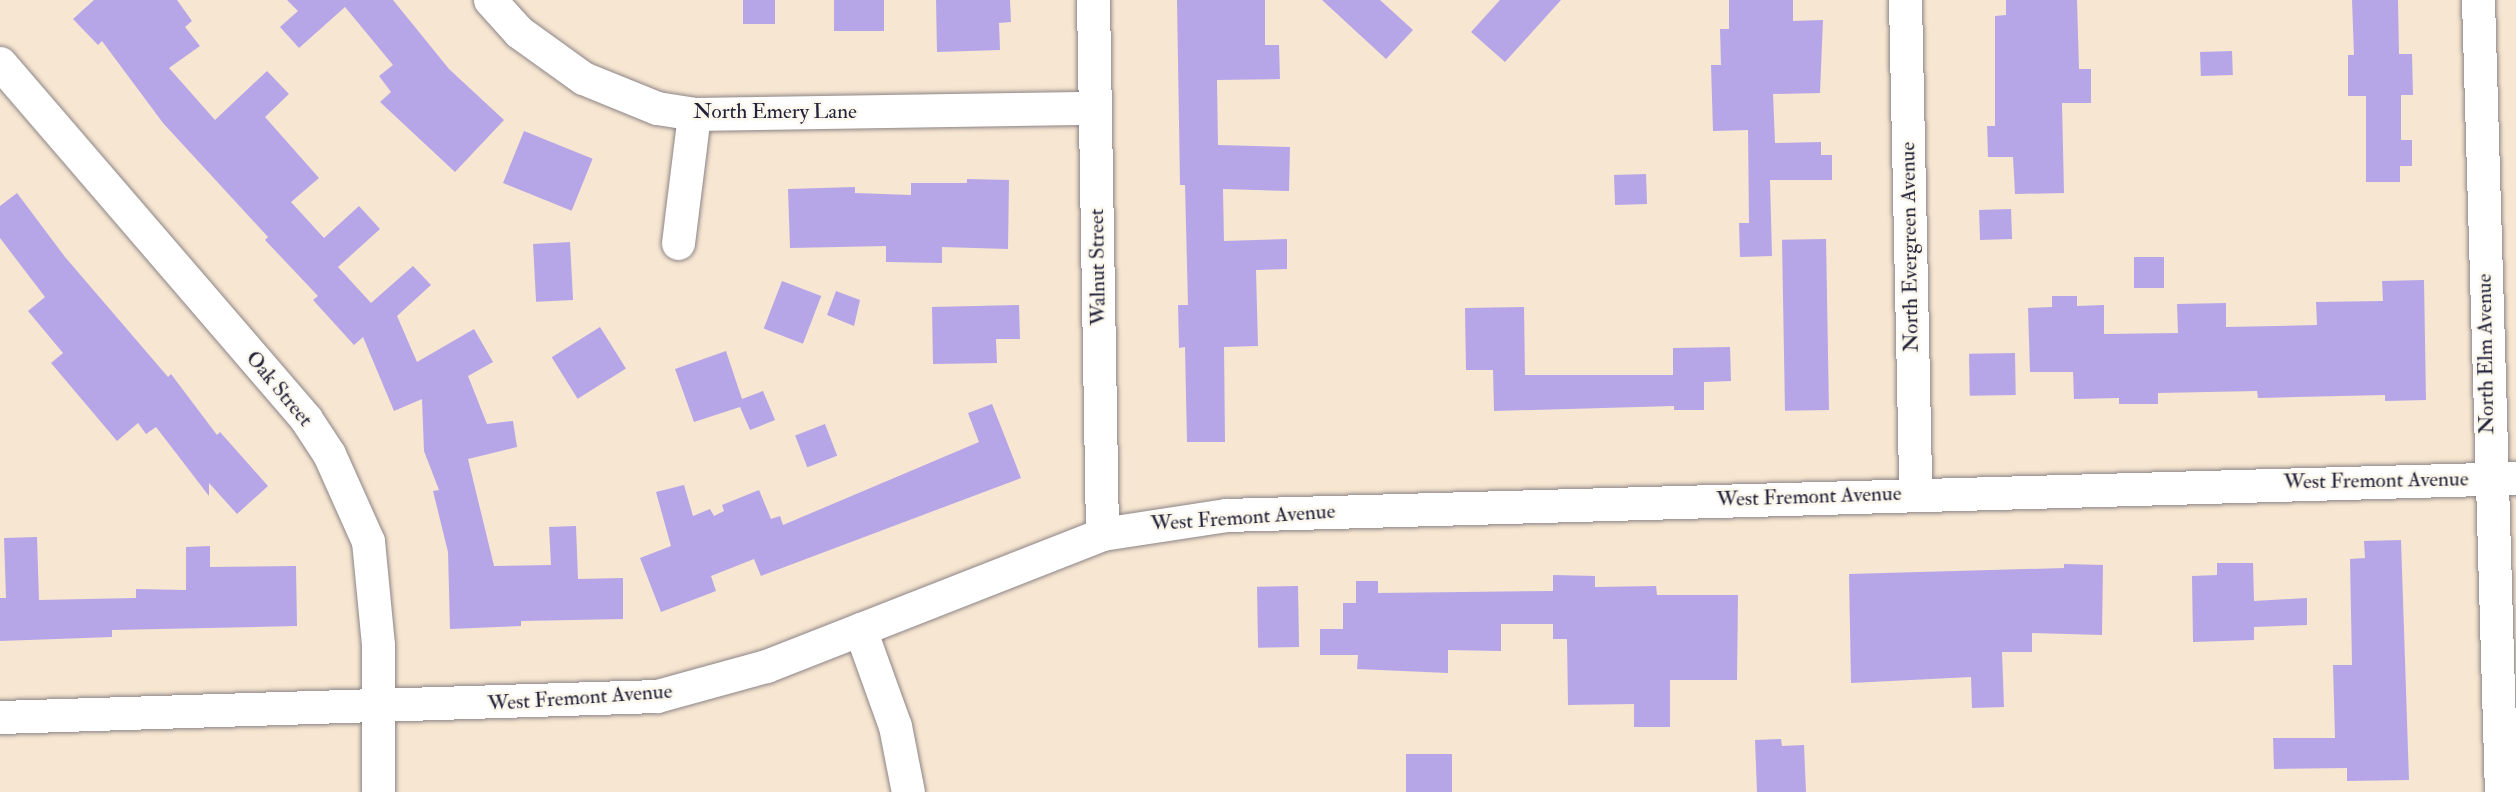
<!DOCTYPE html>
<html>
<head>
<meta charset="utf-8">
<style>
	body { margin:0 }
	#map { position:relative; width:2516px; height:792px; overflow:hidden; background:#f7e6d1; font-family:"IM FELL Double Pica",serif }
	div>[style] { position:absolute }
	.building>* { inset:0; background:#b6a6e8; transform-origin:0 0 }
	.roads { filter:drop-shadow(0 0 2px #8c8486) drop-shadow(0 0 2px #8c8486) }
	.minor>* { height:33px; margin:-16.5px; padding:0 16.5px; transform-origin:16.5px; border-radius:16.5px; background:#fff }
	span { translate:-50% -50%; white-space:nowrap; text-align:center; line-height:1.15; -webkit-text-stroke:5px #fbf7ec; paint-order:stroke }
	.street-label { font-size:21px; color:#22223b }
</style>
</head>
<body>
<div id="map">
	<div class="building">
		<i style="clip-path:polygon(94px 0,177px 0,192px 21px,185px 27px,200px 46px,169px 68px,215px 120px,267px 71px,289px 94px,265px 117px,319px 178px,291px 202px,324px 238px,359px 206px,380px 229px,338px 267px,371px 303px,413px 266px,431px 285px,397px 316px,417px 362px,474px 329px,493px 362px,468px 376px,487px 424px,513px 421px,517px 447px,468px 459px,494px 566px,551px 565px,549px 527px,576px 526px,578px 579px,623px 578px,623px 619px,521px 621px,521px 626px,450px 629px,448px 552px,433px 491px,439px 490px,424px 451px,422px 399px,394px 411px,363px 337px,354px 345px,313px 300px,318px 296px,265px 240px,268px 237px,163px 123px,102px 41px,98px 45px,73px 19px)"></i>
		<i style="clip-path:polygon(287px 0,393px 0,449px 69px,504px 120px,455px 172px,380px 102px,391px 92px,379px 76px,393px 65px,345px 7px,299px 48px,280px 27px,298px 11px)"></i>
		<i style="left:743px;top:0;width:32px;height:24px"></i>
		<i style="left:834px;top:0;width:50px;height:31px"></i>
		<i style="clip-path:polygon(936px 0,1010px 0,1011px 22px,999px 23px,1000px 50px,937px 52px)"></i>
		<i style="clip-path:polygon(1177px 0,1265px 0,1265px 45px,1279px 45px,1280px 79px,1217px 80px,1218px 145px,1290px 147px,1289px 191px,1223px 189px,1224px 241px,1287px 239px,1287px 269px,1256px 270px,1258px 346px,1224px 347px,1225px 442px,1187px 442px,1185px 347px,1179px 348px,1178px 305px,1188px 305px,1185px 185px,1180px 185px)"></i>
		<i style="clip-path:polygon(1322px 0,1380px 0,1413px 30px,1386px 59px)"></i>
		<i style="clip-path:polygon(1500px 0,1561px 0,1505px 62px,1471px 32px)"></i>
		<i style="clip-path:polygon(1729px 0,1793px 0,1793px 21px,1823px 20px,1820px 93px,1773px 94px,1775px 143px,1821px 142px,1821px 155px,1832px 155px,1832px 180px,1770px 180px,1772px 256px,1740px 257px,1739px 223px,1749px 223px,1748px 130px,1713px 131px,1711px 65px,1721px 65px,1720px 29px,1729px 29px)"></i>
		<i style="clip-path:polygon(2006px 0,2077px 0,2079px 69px,2091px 69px,2091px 103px,2062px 103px,2064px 193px,2015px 194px,2013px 157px,1988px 157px,1987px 126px,1995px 126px,1995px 16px,2006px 15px)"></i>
		<i style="clip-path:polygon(2352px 0,2398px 0,2399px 54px,2412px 54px,2413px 95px,2401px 95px,2401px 140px,2412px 140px,2412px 166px,2400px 166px,2400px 182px,2366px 182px,2366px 96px,2348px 96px,2348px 55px,2354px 55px)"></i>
		<i style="left:2232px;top:51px;width:24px;height:32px;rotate:88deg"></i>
		<i style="left:524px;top:131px;width:74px;height:56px;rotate:22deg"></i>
		<i style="left:1646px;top:174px;width:30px;height:32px;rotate:88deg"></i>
		<i style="clip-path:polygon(967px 179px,1009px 180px,1008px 249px,942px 247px,942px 263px,886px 262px,886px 246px,790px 248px,788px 189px,855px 187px,855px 193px,911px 195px,911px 183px,967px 183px)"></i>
		<i style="clip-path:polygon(17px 193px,65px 257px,168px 377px,171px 374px,217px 435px,220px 432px,268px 486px,237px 514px,209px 483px,209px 496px,156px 427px,146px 434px,138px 423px,117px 441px,51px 363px,63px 353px,28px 311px,45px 297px,0 238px,0 206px)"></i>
		<i style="left:2011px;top:209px;width:30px;height:32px;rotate:88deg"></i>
		<i style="left:1826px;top:239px;width:171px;height:44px;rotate:89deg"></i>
		<i style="left:570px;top:242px;width:58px;height:37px;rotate:87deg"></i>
		<i style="left:2164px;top:257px;width:31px;height:30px;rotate:90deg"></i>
		<i style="clip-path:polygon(2424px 280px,2426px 400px,2385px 401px,2385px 395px,2258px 398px,2257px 391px,2158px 393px,2158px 404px,2119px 404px,2119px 398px,2074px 399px,2073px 372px,2030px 372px,2028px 308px,2052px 307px,2052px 296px,2077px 296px,2077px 306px,2104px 305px,2104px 334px,2178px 333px,2177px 304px,2226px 303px,2226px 327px,2317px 325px,2316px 302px,2383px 301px,2382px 281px)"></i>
		<i style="left:782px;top:281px;width:42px;height:51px;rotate:21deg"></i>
		<i style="clip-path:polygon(836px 291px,860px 300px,854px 326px,827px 315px)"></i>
		<i style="clip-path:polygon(1019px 305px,1020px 339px,996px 339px,997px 363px,933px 364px,932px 307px)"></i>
		<i style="clip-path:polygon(1524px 307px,1525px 375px,1673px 375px,1673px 348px,1730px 347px,1731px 381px,1704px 382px,1704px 410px,1674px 410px,1674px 406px,1494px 411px,1493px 370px,1466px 370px,1465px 308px)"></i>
		<i style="left:600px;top:327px;width:49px;height:57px;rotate:58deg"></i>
		<i style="clip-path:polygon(726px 351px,742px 399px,763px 391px,775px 420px,750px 430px,740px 407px,694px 422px,675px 369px)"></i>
		<i style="left:2015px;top:353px;width:42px;height:46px;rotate:89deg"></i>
		<i style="clip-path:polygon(992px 404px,1021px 478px,761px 576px,754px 559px,711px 576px,716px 591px,661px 612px,640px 558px,671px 546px,656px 492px,684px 485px,693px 516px,710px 509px,714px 516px,724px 511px,722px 505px,759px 490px,771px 519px,780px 516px,783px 525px,979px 442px,968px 413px)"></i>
		<i style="left:825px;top:424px;width:34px;height:32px;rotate:69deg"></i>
		<i style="clip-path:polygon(37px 537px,39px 600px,136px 598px,136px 589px,186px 590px,186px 547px,210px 546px,210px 567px,296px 566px,297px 626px,112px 630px,112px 637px,0 641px,0 598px,6px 598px,4px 538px)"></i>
		<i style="clip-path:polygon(2401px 540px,2409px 780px,2347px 781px,2347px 768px,2274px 769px,2273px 738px,2335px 738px,2333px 665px,2352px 665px,2350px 559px,2365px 558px,2364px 541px)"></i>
		<i style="clip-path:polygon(2217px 563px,2253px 563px,2254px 601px,2307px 598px,2307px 625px,2254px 627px,2254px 640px,2193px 642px,2192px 576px,2217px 575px)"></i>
		<i style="clip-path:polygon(2064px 564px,2103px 565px,2102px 635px,2032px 633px,2032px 652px,2002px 652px,2004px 707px,1972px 708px,1971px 677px,1851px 683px,1849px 574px,2064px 568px)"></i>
		<i style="clip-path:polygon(1553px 575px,1595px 576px,1595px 587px,1656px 586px,1657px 595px,1738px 595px,1737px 680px,1670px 680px,1670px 727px,1634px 727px,1634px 704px,1568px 705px,1567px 639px,1553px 639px,1553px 624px,1501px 624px,1501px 651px,1448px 650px,1448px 673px,1357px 669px,1358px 655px,1320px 655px,1320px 629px,1343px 629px,1343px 603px,1356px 603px,1356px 581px,1378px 581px,1378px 593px,1553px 591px)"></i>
		<i style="left:1298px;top:586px;width:61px;height:41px;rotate:89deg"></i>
		<i style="clip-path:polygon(1781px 739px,1782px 746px,1804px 745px,1806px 792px,1757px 792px,1755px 740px)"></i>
		<i style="left:1406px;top:754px;width:46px;height:38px"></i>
	</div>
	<div class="roads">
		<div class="minor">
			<i style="left:490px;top:0;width:43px;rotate:47.8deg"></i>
			<i style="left:519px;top:32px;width:79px;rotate:35.7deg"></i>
			<i style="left:583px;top:78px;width:80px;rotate:22.1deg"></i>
			<i style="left:657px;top:108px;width:37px;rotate:9deg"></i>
			<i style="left:694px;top:114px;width:401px;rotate:-0.9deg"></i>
			<i style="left:1093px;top:0;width:534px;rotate:89.03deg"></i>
			<i style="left:1905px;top:0;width:493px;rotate:88.8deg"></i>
			<i style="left:2478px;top:0;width:792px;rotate:88.34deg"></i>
			<i style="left:0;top:63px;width:469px;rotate:49.3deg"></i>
			<i style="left:306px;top:419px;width:42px;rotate:56.7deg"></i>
			<i style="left:329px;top:454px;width:95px;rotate:65.9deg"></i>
			<i style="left:368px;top:541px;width:104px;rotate:84.5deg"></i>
			<i style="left:378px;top:645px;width:147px;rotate:90deg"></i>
			<i style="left:678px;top:243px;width:130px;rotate:-82.9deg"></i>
			<i style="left:860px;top:629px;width:103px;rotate:70.2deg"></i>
			<i style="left:895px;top:726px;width:67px;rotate:78.9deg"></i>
			<i style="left:0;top:717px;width:657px;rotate:-1.83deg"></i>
			<i style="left:657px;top:696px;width:113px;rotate:-15.4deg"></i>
			<i style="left:766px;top:666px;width:361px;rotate:-21.4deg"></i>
			<i style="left:1102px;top:534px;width:125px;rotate:-8.7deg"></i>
			<i style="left:1226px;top:515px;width:1291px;rotate:-1.64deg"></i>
		</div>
	</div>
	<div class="street-label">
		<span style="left:775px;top:112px">North Emery Lane</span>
		<span style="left:1910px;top:247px;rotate:-91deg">North Evergreen Avenue</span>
		<span style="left:1098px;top:267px;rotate:-91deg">Walnut Street</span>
		<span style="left:2486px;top:354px;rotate:-91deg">North Elm Avenue</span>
		<span style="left:279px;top:389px;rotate:50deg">Oak Street</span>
		<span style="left:2376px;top:481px;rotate:-1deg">West Fremont Avenue</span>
		<span style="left:1809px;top:497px;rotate:-2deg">West Fremont Avenue</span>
		<span style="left:1243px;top:518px;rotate:-4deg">West Fremont Avenue</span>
		<span style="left:580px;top:698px;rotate:-4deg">West Fremont Avenue</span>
	</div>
</div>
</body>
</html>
